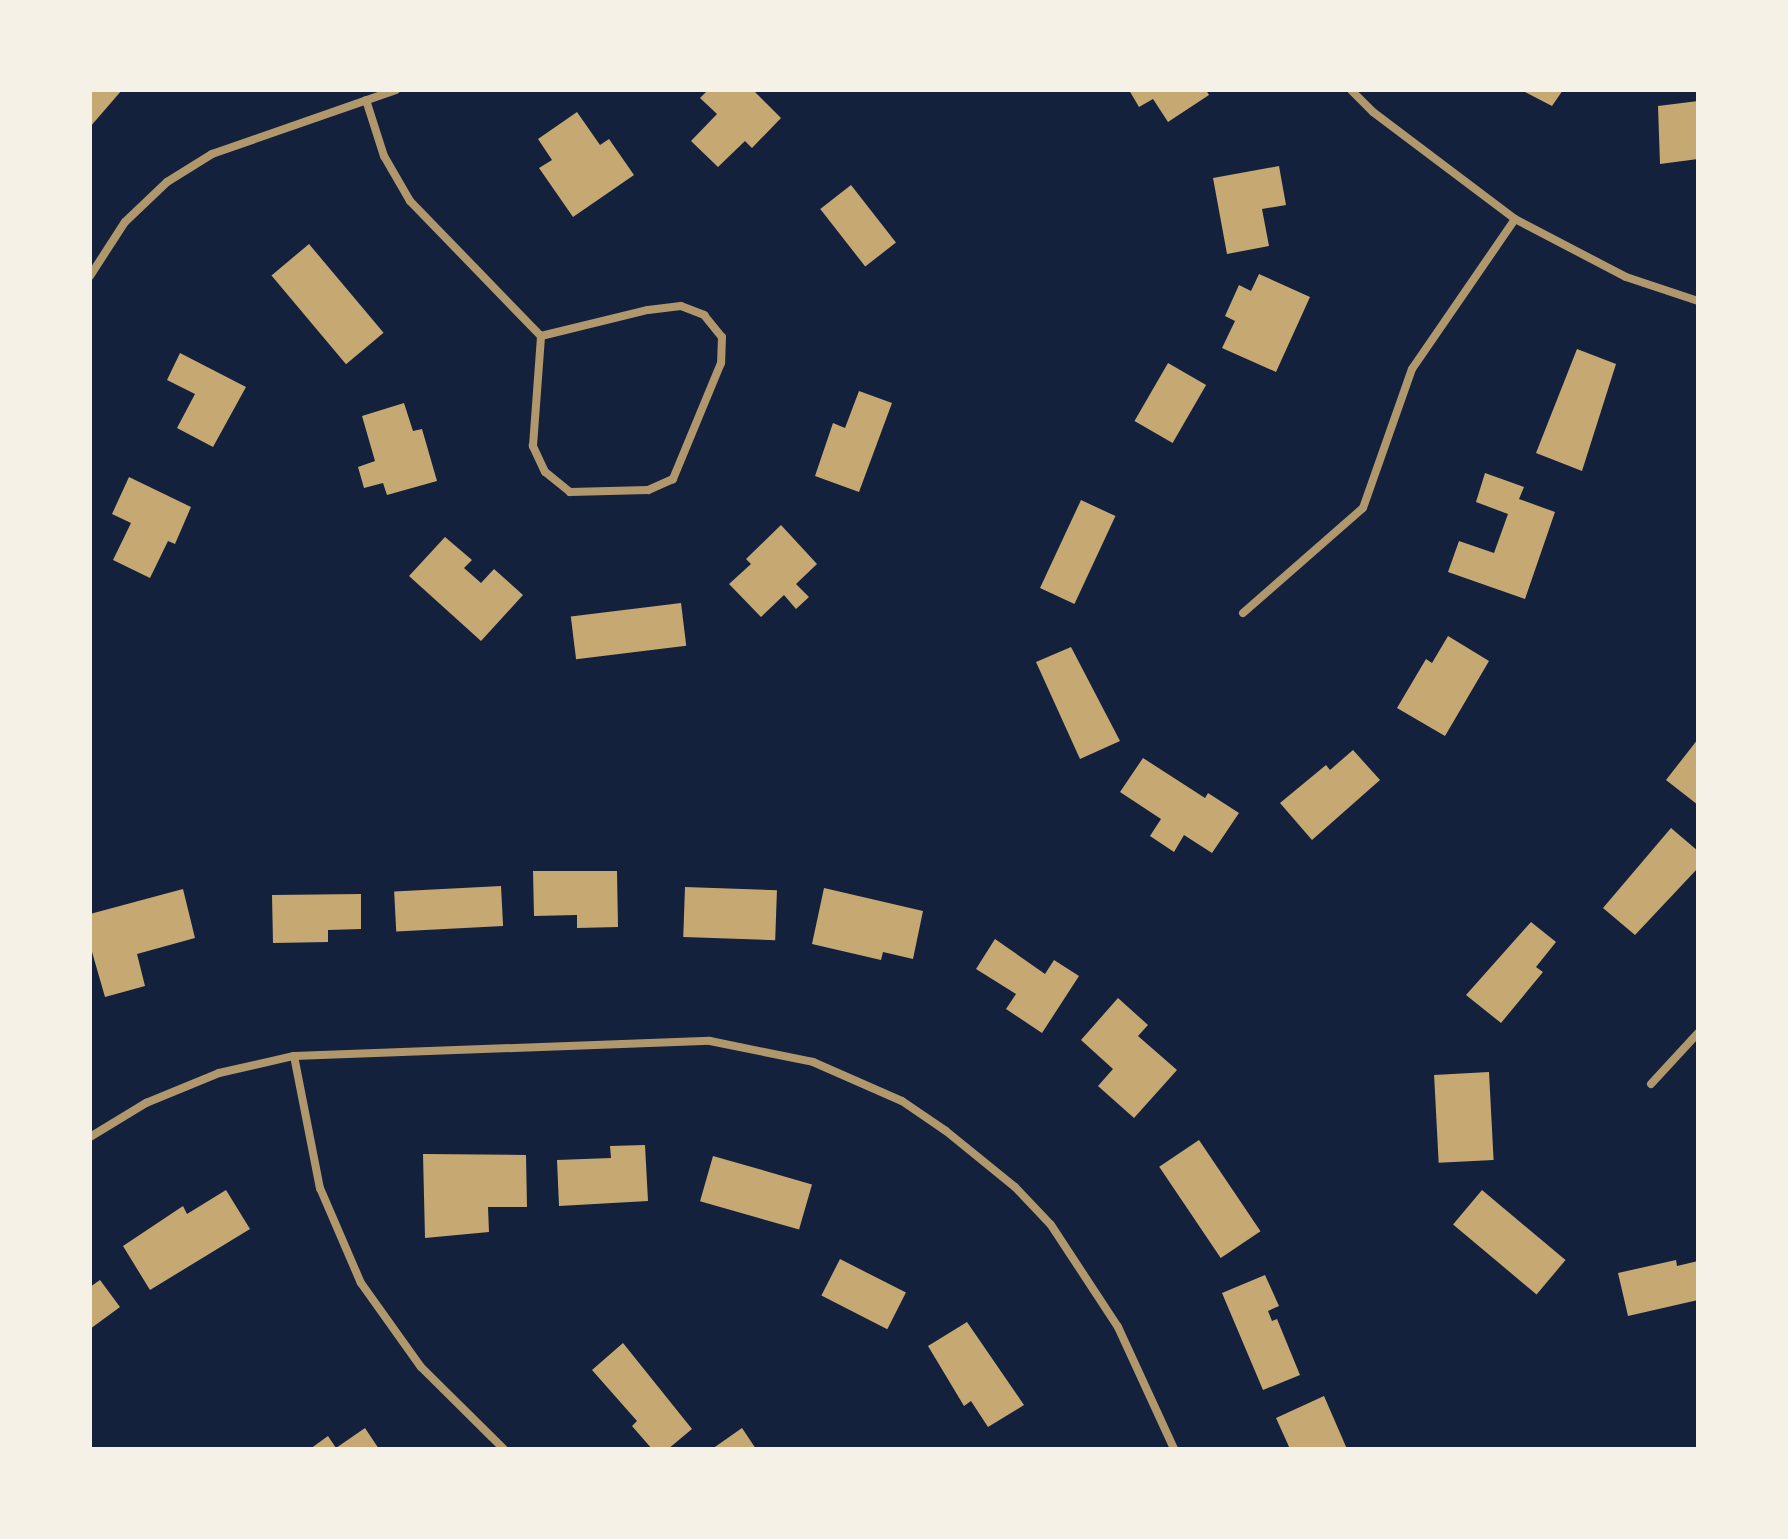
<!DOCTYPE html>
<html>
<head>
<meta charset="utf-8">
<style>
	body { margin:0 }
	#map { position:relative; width:1788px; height:1539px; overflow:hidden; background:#14213d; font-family:Jost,sans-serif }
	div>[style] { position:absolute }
	.building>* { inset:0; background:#c6a872; transform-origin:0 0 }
	.minor>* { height:8px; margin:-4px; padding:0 4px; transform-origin:4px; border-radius:4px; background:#b1986c }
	span { translate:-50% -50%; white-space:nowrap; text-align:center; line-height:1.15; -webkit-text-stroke:6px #f6f1e7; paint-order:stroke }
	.frame { position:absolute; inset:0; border:92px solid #f6f1e7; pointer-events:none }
</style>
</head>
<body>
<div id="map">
	<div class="building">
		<i style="clip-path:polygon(90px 90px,122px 90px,90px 127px)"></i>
		<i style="clip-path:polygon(708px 90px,753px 90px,781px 118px,752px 148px,745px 141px,718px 167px,691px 141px,717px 114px,700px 98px)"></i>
		<i style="clip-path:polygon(1129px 90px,1206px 90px,1209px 95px,1168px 122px,1153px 99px,1139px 107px)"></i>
		<i style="clip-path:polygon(1521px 90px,1563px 90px,1552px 106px)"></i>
		<i style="clip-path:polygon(1698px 101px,1698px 159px,1660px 164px,1658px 106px)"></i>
		<i style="clip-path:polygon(577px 112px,600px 145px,609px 139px,634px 175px,573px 217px,539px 168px,552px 160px,538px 139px)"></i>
		<i style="clip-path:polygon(1279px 166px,1286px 205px,1262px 209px,1269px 246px,1227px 254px,1213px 178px)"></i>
		<i style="left:851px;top:185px;width:73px;height:39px;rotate:52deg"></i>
		<i style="left:309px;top:244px;width:116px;height:49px;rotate:50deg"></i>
		<i style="clip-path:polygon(1259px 274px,1310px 297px,1276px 372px,1222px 348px,1235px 321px,1225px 316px,1239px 285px,1251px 291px)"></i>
		<i style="clip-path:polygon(1577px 349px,1616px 364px,1582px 471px,1536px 453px)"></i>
		<i style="clip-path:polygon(180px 353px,246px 387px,213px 447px,177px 428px,195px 394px,167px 380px)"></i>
		<i style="left:1168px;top:363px;width:44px;height:67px;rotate:30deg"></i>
		<i style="clip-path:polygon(859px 391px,892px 403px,859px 492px,815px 476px,833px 423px,845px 428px)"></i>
		<i style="clip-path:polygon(404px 403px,413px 431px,422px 429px,437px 481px,387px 495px,383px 483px,364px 488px,358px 467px,375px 461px,362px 416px)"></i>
		<i style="clip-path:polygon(1485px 473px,1524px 487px,1519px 499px,1555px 512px,1525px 599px,1448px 572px,1459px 541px,1494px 553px,1508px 514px,1476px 502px)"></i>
		<i style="clip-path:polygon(129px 477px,191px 507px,175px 544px,168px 541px,150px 578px,113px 560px,131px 523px,112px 514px)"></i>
		<i style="left:1081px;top:500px;width:38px;height:97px;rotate:25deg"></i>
		<i style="clip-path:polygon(781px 525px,817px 564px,796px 584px,809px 597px,796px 609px,784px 595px,761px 617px,729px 584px,751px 564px,746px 559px)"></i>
		<i style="clip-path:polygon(445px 537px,472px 560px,464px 568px,481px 583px,494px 569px,523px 595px,481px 641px,409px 576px)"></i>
		<i style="left:681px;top:603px;width:43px;height:111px;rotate:83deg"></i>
		<i style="clip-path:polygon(1448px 636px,1489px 661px,1445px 736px,1397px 708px,1426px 659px,1432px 663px)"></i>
		<i style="clip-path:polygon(1071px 647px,1120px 741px,1080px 759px,1036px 662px)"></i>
		<i style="clip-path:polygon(1698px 739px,1698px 805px,1666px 780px)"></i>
		<i style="clip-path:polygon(1353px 750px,1380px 780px,1312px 840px,1280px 803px,1326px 765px,1330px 770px)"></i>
		<i style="clip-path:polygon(1143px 758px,1205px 798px,1208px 793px,1239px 813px,1212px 853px,1184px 835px,1174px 852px,1150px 836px,1161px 819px,1120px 792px)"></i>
		<i style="clip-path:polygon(1671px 828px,1698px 851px,1698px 868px,1635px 935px,1603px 908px)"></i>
		<i style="clip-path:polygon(533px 871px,617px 871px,618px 927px,577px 928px,577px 915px,534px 916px)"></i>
		<i style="left:501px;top:886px;width:40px;height:107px;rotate:87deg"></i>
		<i style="left:685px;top:887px;width:92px;height:50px;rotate:2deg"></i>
		<i style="clip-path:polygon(824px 888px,923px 911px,913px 959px,883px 952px,881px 960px,812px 944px)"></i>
		<i style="clip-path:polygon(183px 889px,195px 938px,137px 954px,145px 986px,105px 997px,90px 945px,90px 914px)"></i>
		<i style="clip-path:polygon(361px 894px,361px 929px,328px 930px,328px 942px,273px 943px,272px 895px)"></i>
		<i style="clip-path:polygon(1531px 922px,1556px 942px,1536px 967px,1543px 972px,1501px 1023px,1466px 995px)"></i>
		<i style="clip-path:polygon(995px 939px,1045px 974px,1054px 960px,1079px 976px,1042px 1033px,1006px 1009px,1016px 994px,976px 969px)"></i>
		<i style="clip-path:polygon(1118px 998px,1148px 1025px,1138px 1036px,1177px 1070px,1134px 1118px,1098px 1086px,1113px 1069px,1081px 1040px)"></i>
		<i style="left:1489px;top:1072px;width:88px;height:55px;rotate:87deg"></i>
		<i style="left:1199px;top:1140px;width:110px;height:48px;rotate:56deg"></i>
		<i style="clip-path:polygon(645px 1145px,648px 1201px,559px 1206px,557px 1160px,611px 1158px,610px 1146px)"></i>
		<i style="clip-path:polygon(423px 1154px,526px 1155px,527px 1207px,488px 1207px,489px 1232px,425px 1238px)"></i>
		<i style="left:713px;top:1156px;width:103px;height:47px;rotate:16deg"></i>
		<i style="clip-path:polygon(226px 1190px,250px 1229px,150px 1290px,123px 1246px,183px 1206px,187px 1214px)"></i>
		<i style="left:1482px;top:1190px;width:109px;height:45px;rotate:40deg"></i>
		<i style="left:840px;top:1259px;width:74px;height:41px;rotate:27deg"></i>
		<i style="clip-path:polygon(1676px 1260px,1677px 1266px,1698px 1261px,1698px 1300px,1628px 1316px,1618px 1273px)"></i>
		<i style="clip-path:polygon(1265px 1275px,1279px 1306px,1268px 1311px,1272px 1321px,1277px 1319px,1300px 1375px,1263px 1390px,1222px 1293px)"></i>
		<i style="clip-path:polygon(100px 1280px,120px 1307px,90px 1329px,90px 1287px)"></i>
		<i style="clip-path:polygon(967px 1322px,1024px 1405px,988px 1427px,971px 1401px,964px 1406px,928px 1346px)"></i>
		<i style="clip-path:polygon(623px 1343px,692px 1429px,668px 1449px,652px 1449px,632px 1426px,637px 1421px,592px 1370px)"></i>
		<i style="clip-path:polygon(1324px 1396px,1347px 1449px,1290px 1449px,1276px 1418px)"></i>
		<i style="clip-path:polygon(365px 1428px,379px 1449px,310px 1449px,328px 1436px,336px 1448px)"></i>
		<i style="clip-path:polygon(742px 1428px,756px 1449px,712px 1449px)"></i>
	</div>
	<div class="minor">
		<i style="left:1351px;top:90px;width:31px;rotate:45deg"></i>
		<i style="left:1373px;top:112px;width:178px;rotate:37deg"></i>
		<i style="left:1515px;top:219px;width:125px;rotate:27.6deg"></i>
		<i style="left:1626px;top:277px;width:76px;rotate:18.4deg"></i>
		<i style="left:366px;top:100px;width:59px;rotate:72.2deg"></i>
		<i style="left:384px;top:156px;width:52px;rotate:60deg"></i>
		<i style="left:410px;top:201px;width:188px;rotate:45.9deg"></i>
		<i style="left:541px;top:336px;width:110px;rotate:-13.7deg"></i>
		<i style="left:648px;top:310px;width:33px;rotate:-7deg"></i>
		<i style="left:681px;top:306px;width:25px;rotate:21deg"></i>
		<i style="left:704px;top:315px;width:28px;rotate:51deg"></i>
		<i style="left:722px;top:337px;width:26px;rotate:92deg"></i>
		<i style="left:721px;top:363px;width:126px;rotate:112.5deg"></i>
		<i style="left:673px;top:479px;width:27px;rotate:156deg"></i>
		<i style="left:648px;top:490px;width:78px;rotate:178.5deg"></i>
		<i style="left:570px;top:492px;width:32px;rotate:-141deg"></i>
		<i style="left:545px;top:472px;width:29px;rotate:-115deg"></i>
		<i style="left:533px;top:446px;width:110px;rotate:-85.8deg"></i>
		<i style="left:90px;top:276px;width:64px;rotate:-57.1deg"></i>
		<i style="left:125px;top:222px;width:58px;rotate:-43.6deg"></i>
		<i style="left:167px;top:182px;width:53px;rotate:-31.9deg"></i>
		<i style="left:212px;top:154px;width:195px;rotate:-19.2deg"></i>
		<i style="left:1243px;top:613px;width:159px;rotate:-41.2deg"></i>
		<i style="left:1363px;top:508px;width:147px;rotate:-70.6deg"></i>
		<i style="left:1412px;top:369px;width:182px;rotate:-55.5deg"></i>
		<i style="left:294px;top:1056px;width:135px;rotate:78.9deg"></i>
		<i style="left:320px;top:1188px;width:103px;rotate:66.7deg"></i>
		<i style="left:361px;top:1283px;width:103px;rotate:54.5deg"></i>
		<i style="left:421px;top:1367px;width:117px;rotate:44.7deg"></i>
		<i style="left:1651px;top:1084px;width:69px;rotate:-47.3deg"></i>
		<i style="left:90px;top:1137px;width:66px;rotate:-31.3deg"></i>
		<i style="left:146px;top:1103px;width:79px;rotate:-22.3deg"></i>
		<i style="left:219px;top:1073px;width:77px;rotate:-12.8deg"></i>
		<i style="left:294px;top:1056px;width:416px;rotate:-2.1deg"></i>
		<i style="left:710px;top:1041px;width:105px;rotate:11.5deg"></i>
		<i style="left:813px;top:1062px;width:97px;rotate:23.7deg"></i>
		<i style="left:902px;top:1101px;width:53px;rotate:34.3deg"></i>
		<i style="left:946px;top:1131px;width:89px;rotate:39.1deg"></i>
		<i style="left:1015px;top:1187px;width:52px;rotate:46.5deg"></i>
		<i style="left:1051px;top:1225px;width:122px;rotate:56.7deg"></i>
		<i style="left:1118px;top:1327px;width:134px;rotate:65.3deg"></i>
	</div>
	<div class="frame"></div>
</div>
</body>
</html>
